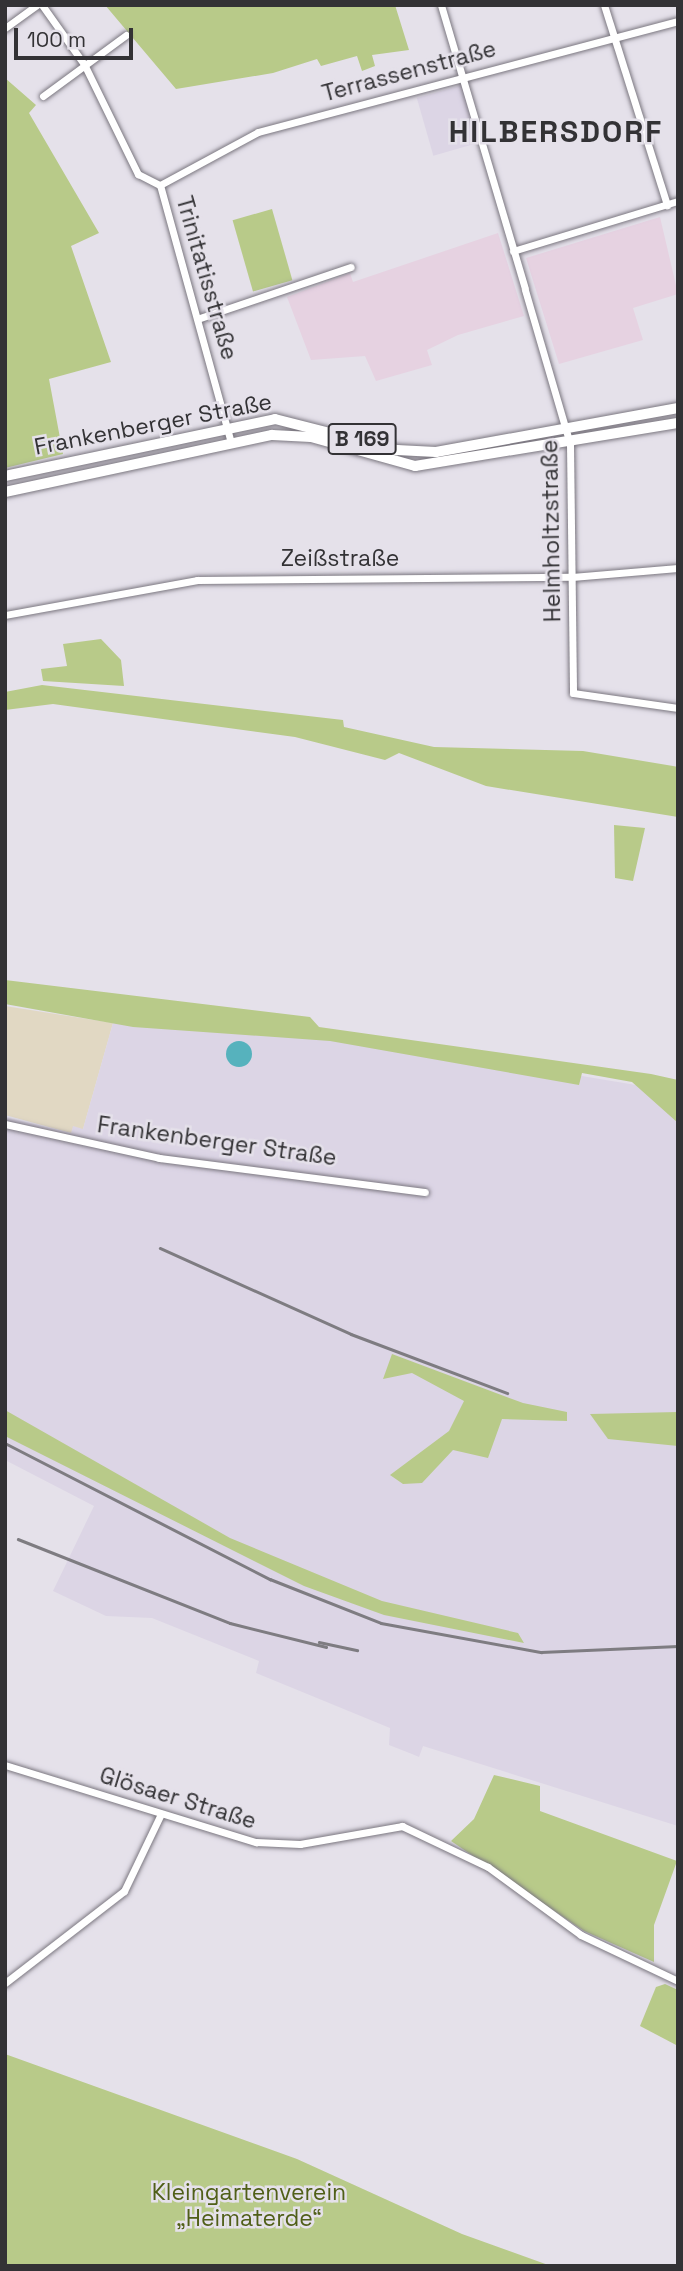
<!DOCTYPE html>
<html>
<head>
<meta charset="utf-8">
<style>
	body { margin:0 }
	#map { position:relative; width:683px; height:2271px; overflow:hidden; background:#e5e1ea; font-family:"Space Grotesk",sans-serif }
	div>[style] { position:absolute }
	.commercial>* { inset:0; background:#e1d8c3 }
	.built>* { inset:0; background:#dcd5e5; transform-origin:0 0 }
	.education>* { inset:0; background:#e6d2e1 }
	.green>* { inset:0; background:#b8ca89; transform-origin:0 0 }
	.water>* { inset:0; background:#56b2bd }
	.round { border-radius:50% }
	.roads { filter:drop-shadow(0 0 2px #7b7780) drop-shadow(0 0 2px #7b7780) }
	.street>* { height:7px; margin:-3.5px; padding:0 3.5px; transform-origin:3.5px; border-radius:3.5px; background:#fff }
	.primary>* { height:10px; margin:-5px; padding:0 5px; transform-origin:5px; border-radius:5px; background:#fff }
	.rail>* { height:2.5px; margin:-1.25px; padding:0 1.25px; transform-origin:1.25px; border-radius:1.25px; background:#7e7c81 }
	span { translate:-50% -50%; white-space:nowrap; text-align:center; line-height:1.15; -webkit-text-stroke:5px #e5e1ea; paint-order:stroke }
	.shield-label span { padding:2px 5px; background:#e5e1ea; border:2px solid; border-radius:5px; -webkit-text-stroke-width:0 }
	.shield-label { font-size:21px; color:#333235; font-weight:700 }
	.street-label { font-size:23px; color:#333235 }
	.park-label { font-size:23px; color:#505f18 }
	.district-label { font-size:30px; color:#333235; font-weight:700; letter-spacing:2px }
	.frame { position:absolute; inset:0; border:7px solid #333235; pointer-events:none }
	.scale { position:absolute; left:14px; top:28px; width:119px; height:32px; box-sizing:border-box; border:4px solid #333235; border-top:0; padding-left:9px; font-size:21px; line-height:24px; white-space:nowrap; color:#333235; -webkit-text-stroke:5px #e5e1ea; paint-order:stroke }
</style>
</head>
<body>
<div id="map">
	<div class="commercial">
		<i style="clip-path:polygon(5px 1006px,113px 1023px,83px 1129px,71px 1133px,5px 1115px)"></i>
	</div>
	<div class="built">
		<i style="left:462px;top:85px;width:60px;height:47px;rotate:74deg"></i>
		<i style="clip-path:polygon(113px 1023px,312px 1031px,678px 1092px,678px 1826px,423px 1746px,419px 1757px,412px 1754px,389px 1745px,390px 1728px,256px 1673px,259px 1661px,152px 1618px,106px 1616px,53px 1591px,94px 1506px,5px 1460px,5px 1117px,71px 1133px,73px 1126px,83px 1129px)"></i>
	</div>
	<div class="education">
		<i style="clip-path:polygon(660px 217px,678px 294px,633px 308px,643px 340px,559px 364px,526px 258px)"></i>
		<i style="clip-path:polygon(498px 233px,524px 316px,458px 335px,427px 350px,432px 365px,376px 381px,365px 356px,311px 360px,287px 297px,350px 273px,353px 282px)"></i>
	</div>
	<div class="green">
		<i style="clip-path:polygon(105px 5px,395px 5px,409px 50px,372px 55px,375px 66px,362px 71px,357px 56px,321px 66px,317px 59px,273px 73px,176px 89px)"></i>
		<i style="clip-path:polygon(5px 78px,36px 105px,29px 113px,99px 233px,71px 246px,111px 362px,49px 379px,63px 454px,5px 468px)"></i>
		<i style="left:272px;top:209px;width:74px;height:41px;rotate:74deg"></i>
		<i style="clip-path:polygon(101px 639px,121px 660px,124px 686px,43px 681px,41px 669px,67px 666px,63px 644px)"></i>
		<i style="clip-path:polygon(42px 685px,343px 720px,344px 727px,434px 747px,583px 751px,673px 766px,678px 767px,678px 817px,486px 786px,399px 753px,385px 760px,295px 737px,53px 704px,5px 710px,5px 692px)"></i>
		<i style="clip-path:polygon(614px 825px,645px 828px,633px 881px,615px 878px)"></i>
		<i style="clip-path:polygon(5px 980px,310px 1017px,319px 1027px,651px 1074px,678px 1080px,678px 1123px,632px 1082px,582px 1073px,579px 1085px,330px 1041px,133px 1027px,5px 1004px)"></i>
		<i style="clip-path:polygon(392px 1354px,523px 1403px,567px 1412px,567px 1421px,502px 1419px,488px 1458px,453px 1450px,422px 1483px,403px 1484px,390px 1475px,449px 1431px,464px 1401px,412px 1373px,383px 1379px)"></i>
		<i style="clip-path:polygon(5px 1410px,230px 1538px,382px 1601px,518px 1633px,524px 1643px,384px 1615px,304px 1586px,5px 1436px)"></i>
		<i style="clip-path:polygon(678px 1412px,678px 1446px,608px 1439px,590px 1414px)"></i>
		<i style="clip-path:polygon(494px 1775px,540px 1786px,540px 1811px,677px 1861px,654px 1925px,654px 1962px,584px 1931px,451px 1841px,474px 1819px)"></i>
		<i style="clip-path:polygon(665px 1984px,678px 1990px,678px 2046px,640px 2026px,656px 1987px)"></i>
		<i style="clip-path:polygon(5px 2054px,297px 2159px,462px 2234px,551px 2266px,5px 2266px)"></i>
	</div>
	<div class="water">
		<i class="round" style="left:226px;top:1041px;width:26px;height:26px"></i>
	</div>
	<div class="roads">
		<div class="street">
			<i style="left:42px;top:5px;width:72px;rotate:54.6deg"></i>
			<i style="left:84px;top:64px;width:123px;rotate:63.9deg"></i>
			<i style="left:138px;top:174px;width:25px;rotate:27deg"></i>
			<i style="left:160px;top:185px;width:268px;rotate:74.6deg"></i>
			<i style="left:441px;top:5px;width:295px;rotate:73.5deg"></i>
			<i style="left:604px;top:5px;width:210px;rotate:72.5deg"></i>
			<i style="left:5px;top:28px;width:39px;rotate:-36deg"></i>
			<i style="left:43px;top:96px;width:103px;rotate:-36.3deg"></i>
			<i style="left:160px;top:185px;width:111px;rotate:-28.4deg"></i>
			<i style="left:258px;top:132px;width:434px;rotate:-14.8deg"></i>
			<i style="left:513px;top:251px;width:172px;rotate:-16.9deg"></i>
			<i style="left:525px;top:290px;width:160px;rotate:73.7deg"></i>
			<i style="left:570px;top:444px;width:249px;rotate:89.3deg"></i>
			<i style="left:573px;top:693px;width:106px;rotate:8.1deg"></i>
			<i style="left:200px;top:318px;width:159px;rotate:-18.7deg"></i>
			<i style="left:5px;top:615px;width:195px;rotate:-10.3deg"></i>
			<i style="left:197px;top:580px;width:375px;rotate:-0.5deg"></i>
			<i style="left:572px;top:577px;width:106px;rotate:-4.9deg"></i>
			<i style="left:5px;top:1124px;width:158px;rotate:12.4deg"></i>
			<i style="left:159px;top:1158px;width:268px;rotate:7.3deg"></i>
			<i style="left:5px;top:1765px;width:263px;rotate:17.1deg"></i>
			<i style="left:256px;top:1842px;width:44px;rotate:2.6deg"></i>
			<i style="left:300px;top:1844px;width:104px;rotate:-10deg"></i>
			<i style="left:402px;top:1826px;width:95px;rotate:25.5deg"></i>
			<i style="left:488px;top:1867px;width:115px;rotate:36.2deg"></i>
			<i style="left:581px;top:1935px;width:107px;rotate:25.4deg"></i>
			<i style="left:5px;top:1983px;width:150px;rotate:-37.7deg"></i>
			<i style="left:124px;top:1891px;width:83px;rotate:-64.4deg"></i>
		</div>
		<div class="primary">
			<i style="left:5px;top:476px;width:276px;rotate:-11.9deg"></i>
			<i style="left:275px;top:419px;width:126px;rotate:14.3deg"></i>
			<i style="left:397px;top:450px;width:39px;rotate:3deg"></i>
			<i style="left:436px;top:452px;width:246px;rotate:-10.3deg"></i>
			<i style="left:5px;top:492px;width:273px;rotate:-12.1deg"></i>
			<i style="left:272px;top:435px;width:39px;rotate:3deg"></i>
			<i style="left:311px;top:437px;width:108px;rotate:15.6deg"></i>
			<i style="left:415px;top:466px;width:266px;rotate:-9.3deg"></i>
		</div>
	</div>
	<div class="rail">
		<i style="left:160px;top:1248px;width:209px;rotate:24.2deg"></i>
		<i style="left:351px;top:1334px;width:167px;rotate:20.7deg"></i>
		<i style="left:5px;top:1443px;width:298px;rotate:27.2deg"></i>
		<i style="left:270px;top:1579px;width:119px;rotate:21.6deg"></i>
		<i style="left:381px;top:1623px;width:163px;rotate:10.3deg"></i>
		<i style="left:541px;top:1652px;width:137px;rotate:-2.5deg"></i>
		<i style="left:18px;top:1539px;width:228px;rotate:21.6deg"></i>
		<i style="left:230px;top:1623px;width:99px;rotate:14deg"></i>
		<i style="left:319px;top:1642px;width:39px;rotate:12deg"></i>
	</div>
	<div class="shield-label">
		<span style="left:362px;top:439px">B 169</span>
	</div>
	<div class="street-label">
		<span style="left:409px;top:71px;rotate:-15deg">Terrassenstraße</span>
		<span style="left:207px;top:278px;rotate:74deg">Trinitatisstraße</span>
		<span style="left:153px;top:424px;rotate:-11deg">Frankenberger Straße</span>
		<span style="left:551px;top:531px;rotate:-91deg">Helmholtzstraße</span>
		<span style="left:340px;top:558px">Zeißstraße</span>
		<span style="left:217px;top:1141px;rotate:8deg">Frankenberger Straße</span>
		<span style="left:178px;top:1798px;rotate:17deg">Glösaer Straße</span>
	</div>
	<div class="park-label">
		<span style="left:249px;top:2205px">Kleingartenverein<br>„Heimaterde“</span>
	</div>
	<div class="district-label">
		<span style="left:556px;top:132px">HILBERSDORF</span>
	</div>
	<div class="frame"></div>
	<div class="scale">100 m</div>
</div>
</body>
</html>
